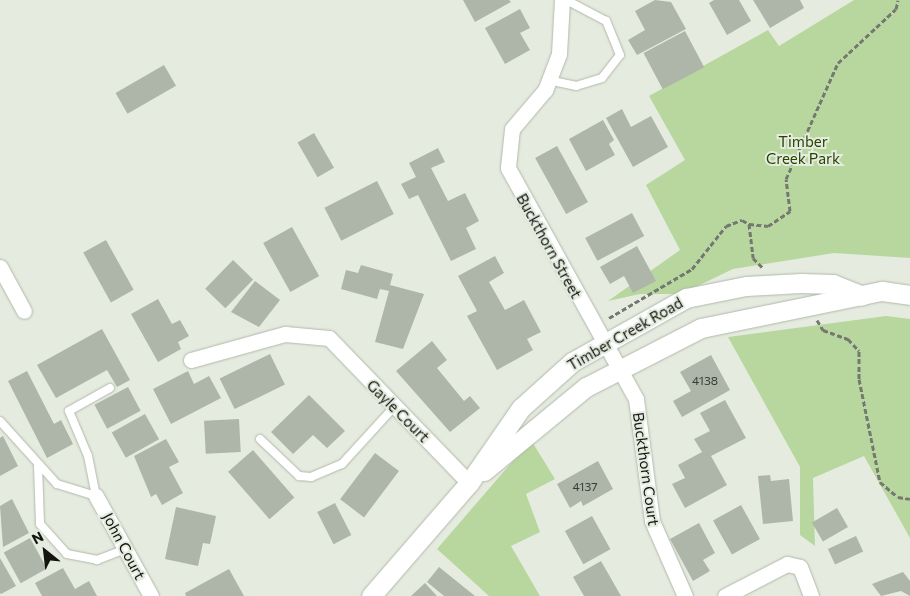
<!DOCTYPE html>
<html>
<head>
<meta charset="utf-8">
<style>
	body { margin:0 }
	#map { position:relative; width:910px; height:596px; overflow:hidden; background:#e5ecdf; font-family:Commissioner,sans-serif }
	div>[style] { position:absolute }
	.green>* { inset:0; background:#b8d79e }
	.building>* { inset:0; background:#aeb5a9; transform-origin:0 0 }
	.path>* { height:3px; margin-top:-1.5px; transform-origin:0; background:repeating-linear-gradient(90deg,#747870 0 5px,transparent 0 7.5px) }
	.roads { filter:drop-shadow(0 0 1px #b1b8ac) drop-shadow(0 0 1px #b1b8ac) }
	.service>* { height:8px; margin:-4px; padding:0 4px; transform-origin:4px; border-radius:4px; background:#fff }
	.minor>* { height:15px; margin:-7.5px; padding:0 7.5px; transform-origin:7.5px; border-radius:7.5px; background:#fff }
	.tertiary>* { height:19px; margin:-9.5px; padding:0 9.5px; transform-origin:9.5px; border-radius:9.5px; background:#fff }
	span { translate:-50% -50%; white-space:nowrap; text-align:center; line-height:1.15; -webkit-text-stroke:4px #e5ecdf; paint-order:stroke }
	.number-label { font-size:12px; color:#393c36 }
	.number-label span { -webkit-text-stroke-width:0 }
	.park-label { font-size:15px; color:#274300 }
	.street-label { font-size:15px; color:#121410 }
	.north { position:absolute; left:20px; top:526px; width:50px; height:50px; -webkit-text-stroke:4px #e5ecdf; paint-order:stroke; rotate:331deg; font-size:14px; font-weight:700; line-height:20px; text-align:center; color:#121410 }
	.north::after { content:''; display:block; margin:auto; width:18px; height:22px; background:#121410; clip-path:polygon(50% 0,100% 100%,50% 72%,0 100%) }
</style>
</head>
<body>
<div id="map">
	<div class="green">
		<i style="clip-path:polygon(854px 0,910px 0,910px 258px,834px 253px,733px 269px,681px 294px,640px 294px,608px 301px,680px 250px,646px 185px,685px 160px,649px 96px,768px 30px,779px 46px)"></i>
		<i style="clip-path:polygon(886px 316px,910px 319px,910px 538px,864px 456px,813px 478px,815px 546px,800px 535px,800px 467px,728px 337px)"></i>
		<i style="clip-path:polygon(531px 440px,555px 479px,526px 494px,540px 532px,511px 546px,540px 596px,489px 596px,437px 549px)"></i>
	</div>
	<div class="building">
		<i style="clip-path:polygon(463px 0,509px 0,511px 2px,475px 22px)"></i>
		<i style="clip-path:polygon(655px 0,671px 2px,686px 29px,637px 55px,628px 40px,645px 30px,635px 11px)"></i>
		<i style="clip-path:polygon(714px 0,739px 0,751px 21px,727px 35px,709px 3px)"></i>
		<i style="clip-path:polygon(753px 0,800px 0,804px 8px,770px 28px)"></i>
		<i style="clip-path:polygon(520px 9px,530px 28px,520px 33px,530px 50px,505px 64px,485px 28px)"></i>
		<i style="left:685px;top:31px;width:41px;height:47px;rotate:62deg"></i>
		<i style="left:164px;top:65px;width:24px;height:56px;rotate:60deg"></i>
		<i style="clip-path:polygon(622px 109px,631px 127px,651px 116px,668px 147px,633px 167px,606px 118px)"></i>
		<i style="clip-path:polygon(603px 120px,614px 140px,609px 144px,615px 155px,586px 171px,569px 139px)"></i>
		<i style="left:314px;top:133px;width:40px;height:19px;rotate:60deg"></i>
		<i style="left:557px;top:146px;width:64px;height:25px;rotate:61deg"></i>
		<i style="clip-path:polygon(438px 148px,445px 162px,431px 168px,448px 201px,465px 193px,479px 221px,466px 228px,476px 249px,451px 261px,418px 195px,409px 199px,401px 184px,416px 177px,409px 163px)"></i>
		<i style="left:377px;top:181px;width:37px;height:59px;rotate:63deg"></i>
		<i style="left:632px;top:213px;width:26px;height:53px;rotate:62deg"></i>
		<i style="left:292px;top:227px;width:56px;height:33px;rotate:61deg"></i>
		<i style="left:106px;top:240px;width:57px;height:26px;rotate:61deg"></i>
		<i style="clip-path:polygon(637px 246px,656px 281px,633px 293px,624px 276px,610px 284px,600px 267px)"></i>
		<i style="clip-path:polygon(495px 256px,504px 273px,489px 282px,505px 310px,524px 300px,541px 332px,527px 339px,533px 350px,497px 370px,467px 316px,477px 311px,458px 276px)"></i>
		<i style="left:233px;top:260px;width:28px;height:40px;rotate:44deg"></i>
		<i style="clip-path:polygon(361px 265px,393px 274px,390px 285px,424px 294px,403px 349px,375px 342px,389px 291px,380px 289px,377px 299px,341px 289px,346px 270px,358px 273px)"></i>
		<i style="clip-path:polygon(255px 281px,280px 300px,259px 327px,231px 312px)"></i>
		<i style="clip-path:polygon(158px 299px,172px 324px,180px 320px,189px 336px,178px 342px,181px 349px,158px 362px,131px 314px)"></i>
		<i style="clip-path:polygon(102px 329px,130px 380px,117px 387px,107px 370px,56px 398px,37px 365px)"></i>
		<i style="clip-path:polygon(432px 341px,447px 360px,437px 368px,464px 401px,470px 396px,480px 408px,450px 432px,396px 371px)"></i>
		<i style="left:270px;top:354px;width:34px;height:56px;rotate:64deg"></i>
		<i style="clip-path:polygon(711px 355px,730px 390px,682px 417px,673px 401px,691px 391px,680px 372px)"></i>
		<i style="clip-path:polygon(27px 371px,54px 424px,61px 420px,73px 444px,47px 458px,8px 381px)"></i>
		<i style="clip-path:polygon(188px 371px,194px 384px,209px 376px,221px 398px,171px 424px,153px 389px)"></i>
		<i style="left:128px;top:387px;width:27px;height:38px;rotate:62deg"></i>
		<i style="clip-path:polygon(309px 395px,345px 431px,327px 448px,313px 435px,293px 454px,271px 432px)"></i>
		<i style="clip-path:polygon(725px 400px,746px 438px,711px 456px,727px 485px,685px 508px,672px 484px,685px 478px,678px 465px,702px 452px,694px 439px,710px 431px,700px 413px)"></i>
		<i style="left:145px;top:414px;width:29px;height:38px;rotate:61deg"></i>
		<i style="left:239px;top:419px;width:33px;height:35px;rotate:87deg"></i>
		<i style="clip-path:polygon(3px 436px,18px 466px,0 476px,0 438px)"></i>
		<i style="clip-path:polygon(166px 439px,179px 462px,169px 467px,183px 493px,162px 505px,156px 494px,151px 497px,134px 456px)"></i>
		<i style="left:253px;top:450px;width:63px;height:33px;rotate:49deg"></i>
		<i style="left:375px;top:453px;width:30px;height:58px;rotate:37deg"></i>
		<i style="clip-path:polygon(598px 461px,613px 489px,583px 506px,581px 501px,570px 508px,557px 484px)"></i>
		<i style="clip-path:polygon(770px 475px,771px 481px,789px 479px,793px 521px,763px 524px,758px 476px)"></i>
		<i style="clip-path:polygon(12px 499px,29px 533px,3px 547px,0 506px)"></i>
		<i style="left:335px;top:503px;width:36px;height:20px;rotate:63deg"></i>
		<i style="left:741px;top:505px;width:39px;height:32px;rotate:61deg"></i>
		<i style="clip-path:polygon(176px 507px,216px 516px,210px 544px,203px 543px,198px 566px,165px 559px)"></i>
		<i style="left:837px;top:508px;width:22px;height:29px;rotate:60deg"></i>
		<i style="left:592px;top:516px;width:38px;height:31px;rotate:61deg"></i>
		<i style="clip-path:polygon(699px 523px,715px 553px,703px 560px,710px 571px,693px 581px,670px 539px)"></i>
		<i style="left:856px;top:536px;width:17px;height:31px;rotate:65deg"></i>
		<i style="left:30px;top:538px;width:35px;height:30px;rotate:61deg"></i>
		<i style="clip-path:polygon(0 558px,16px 586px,1px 594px,0 593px)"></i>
		<i style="clip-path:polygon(601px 561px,621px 596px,584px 596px,573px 577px)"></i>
		<i style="clip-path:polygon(439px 567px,475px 596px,444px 596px,427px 582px)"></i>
		<i style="clip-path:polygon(63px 568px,75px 589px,89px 581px,97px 596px,42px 596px,35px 583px)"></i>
		<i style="clip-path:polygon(229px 569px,244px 596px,186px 596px,185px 593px)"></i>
		<i style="clip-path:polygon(903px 572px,910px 581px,910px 596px,901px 591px,881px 596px,872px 584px)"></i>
		<i style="clip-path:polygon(425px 583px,437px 596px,411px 596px)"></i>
	</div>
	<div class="path">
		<i style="left:749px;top:224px;width:19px;rotate:6deg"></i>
		<i style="left:768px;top:226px;width:27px;rotate:-34deg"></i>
		<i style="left:790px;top:211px;width:32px;rotate:-97deg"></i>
		<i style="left:786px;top:179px;width:127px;rotate:-65.9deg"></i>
		<i style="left:838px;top:63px;width:79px;rotate:-43deg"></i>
		<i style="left:896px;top:9px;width:9px;rotate:-77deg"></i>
		<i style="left:609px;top:318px;width:96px;rotate:-30.6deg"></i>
		<i style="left:692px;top:269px;width:55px;rotate:-51.7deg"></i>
		<i style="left:726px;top:226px;width:17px;rotate:-21deg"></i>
		<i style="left:742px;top:220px;width:8px;rotate:30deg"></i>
		<i style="left:749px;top:224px;width:34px;rotate:83deg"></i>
		<i style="left:753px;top:258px;width:14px;rotate:45deg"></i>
		<i style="left:817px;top:320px;width:12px;rotate:59deg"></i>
		<i style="left:823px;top:330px;width:27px;rotate:20deg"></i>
		<i style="left:848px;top:339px;width:16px;rotate:47deg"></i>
		<i style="left:859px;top:351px;width:28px;rotate:90deg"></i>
		<i style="left:859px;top:379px;width:105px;rotate:78.5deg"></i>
		<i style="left:880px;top:482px;width:23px;rotate:40deg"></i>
		<i style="left:898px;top:497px;width:12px;rotate:9deg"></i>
	</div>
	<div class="roads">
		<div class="service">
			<i style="left:548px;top:80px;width:29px;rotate:12deg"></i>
			<i style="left:576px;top:86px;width:27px;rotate:-17deg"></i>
			<i style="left:602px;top:78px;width:29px;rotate:-52deg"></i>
			<i style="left:620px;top:55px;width:37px;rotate:-112deg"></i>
			<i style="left:606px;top:21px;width:45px;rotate:-152.3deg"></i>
			<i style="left:0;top:421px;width:85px;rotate:47.9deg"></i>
			<i style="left:57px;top:484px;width:41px;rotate:17.1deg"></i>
			<i style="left:96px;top:496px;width:41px;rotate:-101.3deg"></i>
			<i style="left:88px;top:456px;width:49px;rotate:-112.9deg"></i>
			<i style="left:69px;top:411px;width:47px;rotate:-29.3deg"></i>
			<i style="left:260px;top:439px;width:54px;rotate:43.5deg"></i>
			<i style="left:299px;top:476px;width:12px;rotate:5deg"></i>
			<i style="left:311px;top:477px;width:34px;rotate:-23deg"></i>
			<i style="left:342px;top:464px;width:77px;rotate:-47.6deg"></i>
			<i style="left:38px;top:466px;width:58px;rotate:88deg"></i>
			<i style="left:40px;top:524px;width:40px;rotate:48deg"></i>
			<i style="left:67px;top:554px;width:31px;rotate:11deg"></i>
			<i style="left:97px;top:560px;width:31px;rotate:-21deg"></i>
		</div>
		<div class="minor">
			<i style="left:562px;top:0;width:54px;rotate:93.2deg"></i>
			<i style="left:559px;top:54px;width:39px;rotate:111deg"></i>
			<i style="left:545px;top:90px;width:51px;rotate:130.2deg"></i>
			<i style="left:512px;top:129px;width:39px;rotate:96deg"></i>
			<i style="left:508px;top:168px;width:264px;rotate:61deg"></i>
			<i style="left:636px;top:399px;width:123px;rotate:82.5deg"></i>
			<i style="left:652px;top:521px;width:82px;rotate:66.3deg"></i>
			<i style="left:0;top:267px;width:50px;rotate:61.4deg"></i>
			<i style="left:191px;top:360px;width:98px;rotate:-15.5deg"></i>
			<i style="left:285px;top:334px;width:44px;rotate:5.2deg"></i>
			<i style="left:329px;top:338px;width:202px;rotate:46deg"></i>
			<i style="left:96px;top:496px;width:114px;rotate:61.2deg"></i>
			<i style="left:725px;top:596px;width:70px;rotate:-27.3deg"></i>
			<i style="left:787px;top:564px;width:13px;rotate:13deg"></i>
			<i style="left:800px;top:567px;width:31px;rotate:69deg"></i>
		</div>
		<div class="tertiary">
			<i style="left:484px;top:471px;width:132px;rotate:-39.5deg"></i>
			<i style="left:586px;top:387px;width:129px;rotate:-27.2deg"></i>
			<i style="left:701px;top:328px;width:185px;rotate:-11.6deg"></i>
			<i style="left:882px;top:291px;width:28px;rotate:8deg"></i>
			<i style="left:371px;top:596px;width:150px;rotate:-49.1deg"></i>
			<i style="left:469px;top:483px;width:91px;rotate:-55.3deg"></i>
			<i style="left:521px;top:408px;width:69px;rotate:-42deg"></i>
			<i style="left:572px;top:362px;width:131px;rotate:-29.3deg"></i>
			<i style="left:686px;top:298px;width:61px;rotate:-11.3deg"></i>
			<i style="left:746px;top:286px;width:55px;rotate:-3.1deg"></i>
			<i style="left:801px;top:283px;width:32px;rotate:2deg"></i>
			<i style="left:833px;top:284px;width:31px;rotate:22deg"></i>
		</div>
	</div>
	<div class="number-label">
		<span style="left:705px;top:381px">4138</span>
		<span style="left:585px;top:487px">4137</span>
	</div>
	<div class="park-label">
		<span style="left:803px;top:150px">Timber<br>Creek Park</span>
	</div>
	<div class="street-label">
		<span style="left:549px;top:246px;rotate:61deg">Buckthorn Street</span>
		<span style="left:625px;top:334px;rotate:-30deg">Timber Creek Road</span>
		<span style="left:398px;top:411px;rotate:45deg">Gayle Court</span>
		<span style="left:646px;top:469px;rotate:82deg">Buckthorn Court</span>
		<span style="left:124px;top:546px;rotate:62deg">John Court</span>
	</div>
	<div class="north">N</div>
</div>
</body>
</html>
